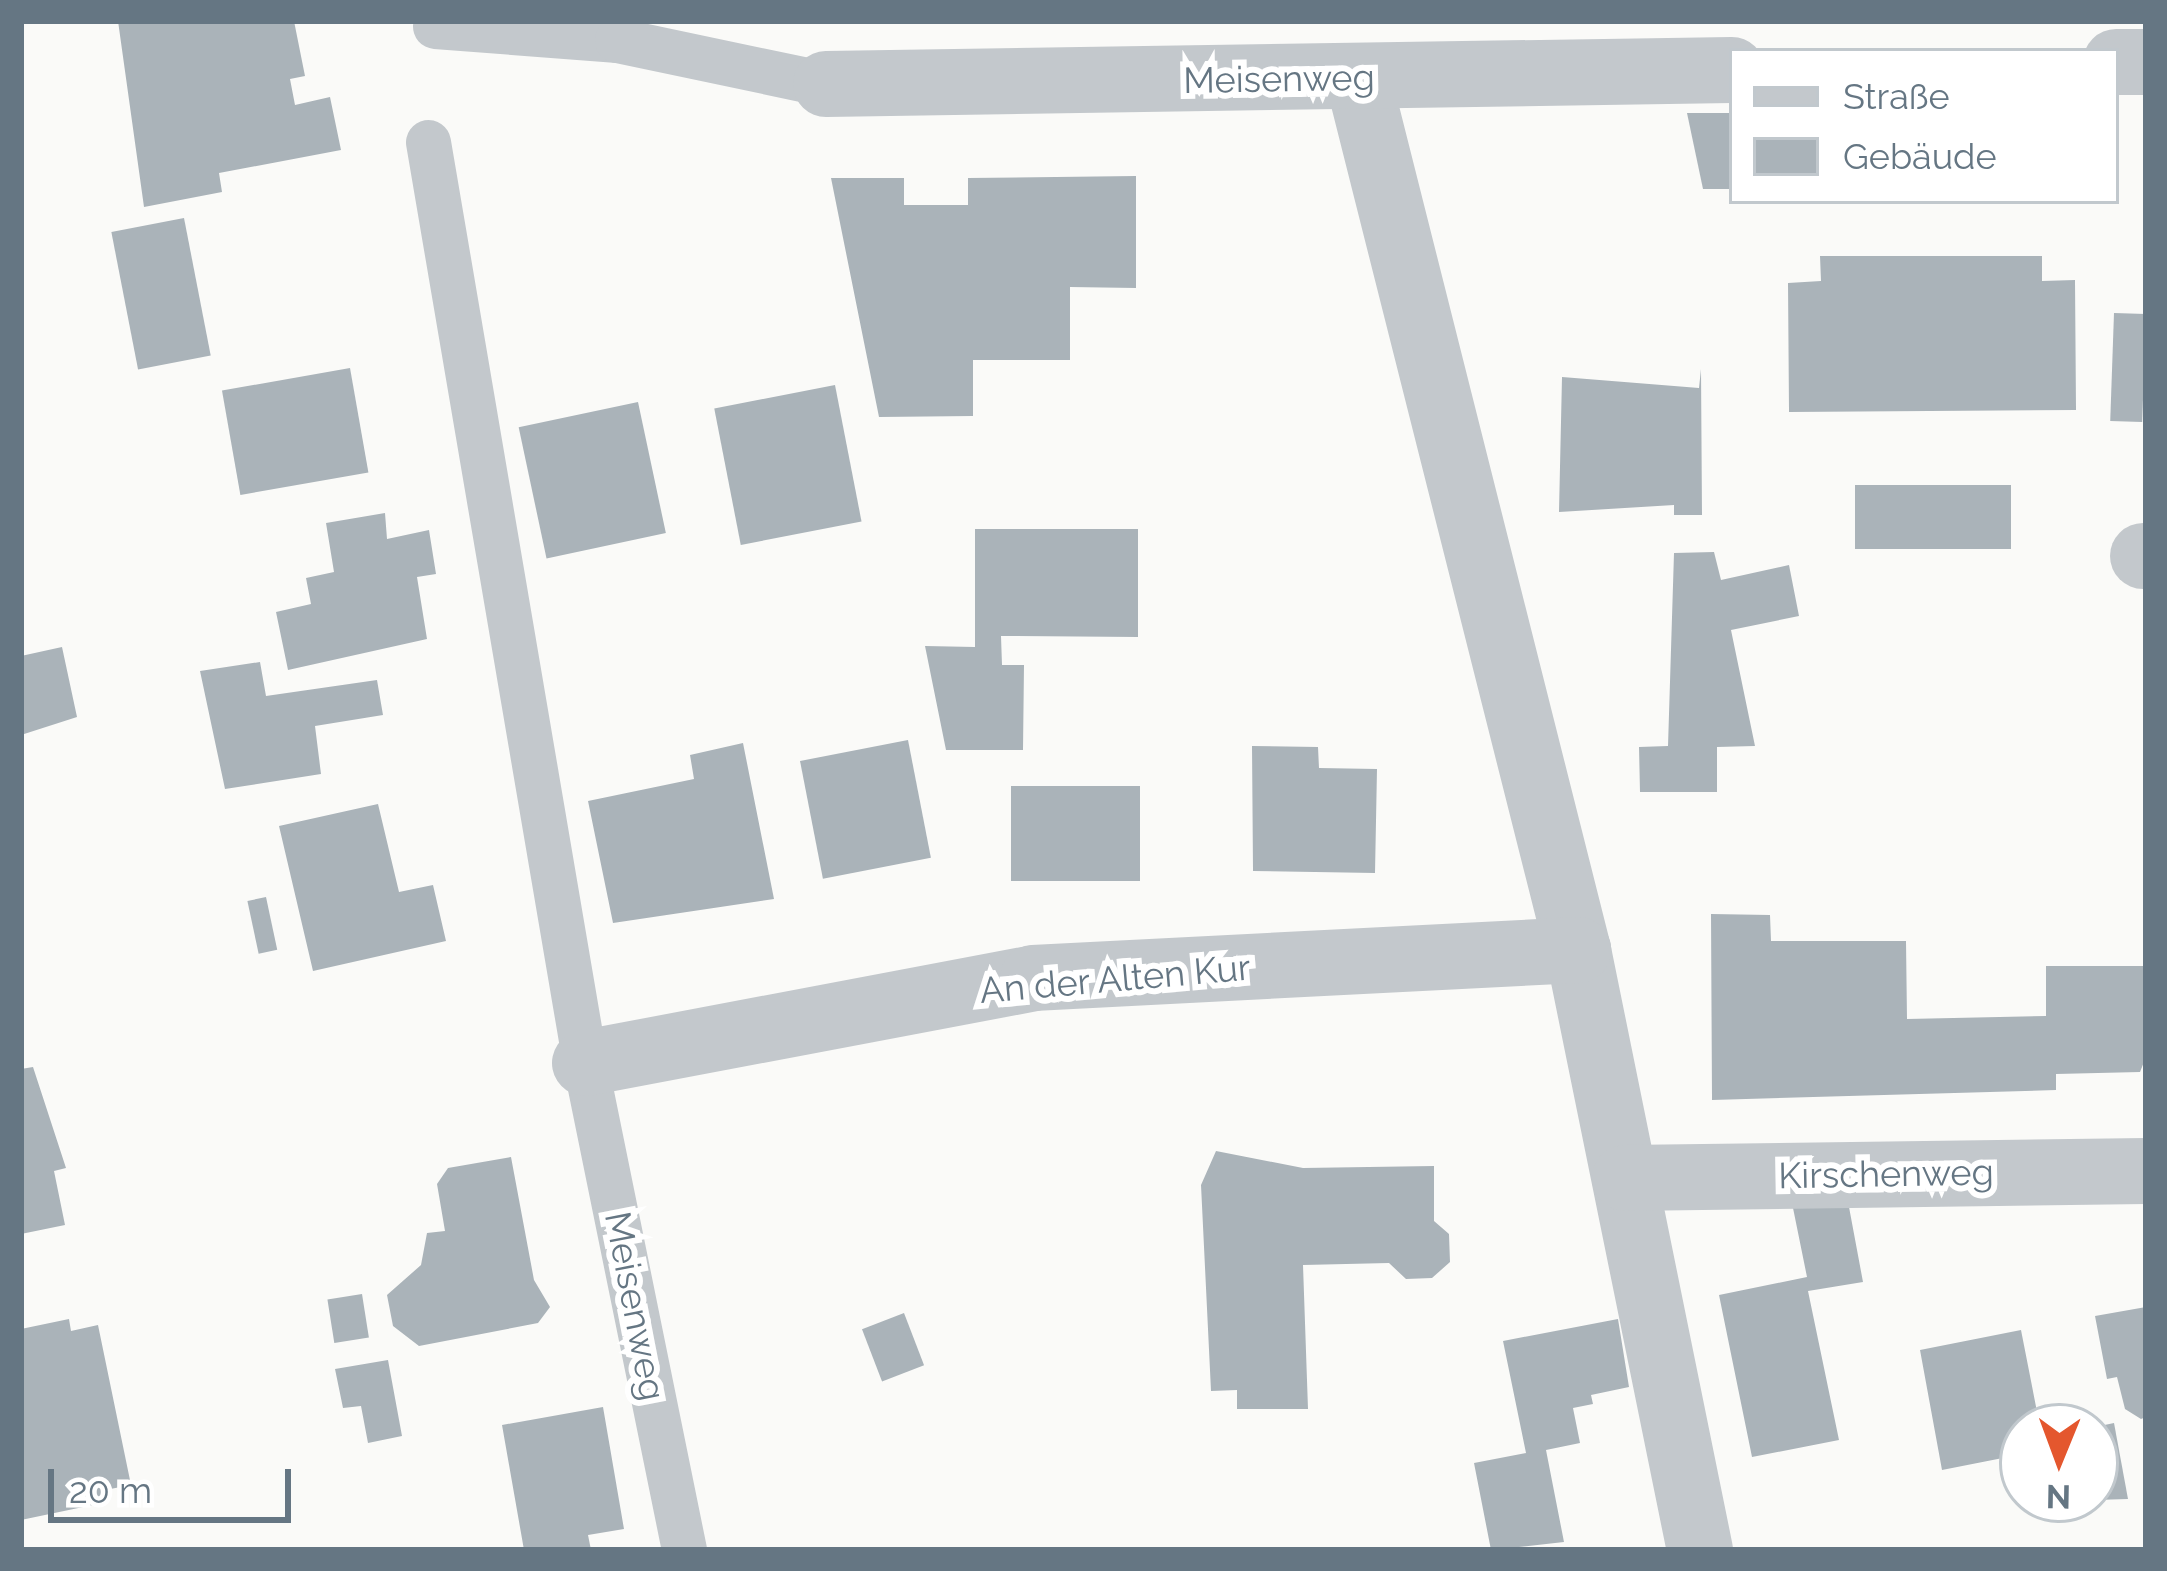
<!DOCTYPE html>
<html>
<head>
<meta charset="utf-8">
<style>
	body { margin:0 }
	#map { position:relative; width:2167px; height:1571px; overflow:hidden; background:#fafaf8; font-family:Raleway,sans-serif }
	div>[style] { position:absolute }
	.building>* { inset:0; background:#aab3b9; transform-origin:0 0 }
	.service>* { height:45px; margin:-22.5px; padding:0 22.5px; transform-origin:22.5px; border-radius:22.5px; background:#c3c8cc }
	.minor>* { height:66px; margin:-33px; padding:0 33px; transform-origin:33px; border-radius:33px; background:#c3c8cc }
	span { translate:-50% -50%; white-space:nowrap; text-align:center; line-height:1.15; -webkit-text-stroke:12px #fff; paint-order:stroke }
	.street-label { font-size:36px; color:#657683 }
	.frame { position:absolute; inset:0; border:24px solid #657683; pointer-events:none }
	.legend { position:absolute; left:1729px; top:48px; width:390px; height:156px; box-sizing:border-box; background:#fff; border:3px solid #c1c8cd; margin:0; padding:15px 21px; list-style:none; font-size:36px; color:#657683 }
	.legend li { display:flex; align-items:center; gap:24px; height:60px }
	.legend b { width:60px; border:3px solid #c1c8cd }
	.north { position:absolute; left:1999px; top:1403px; width:120px; height:120px; box-sizing:border-box; background:#fff; border:3px solid #c1c8cd; border-radius:50%; rotate:181deg; font-size:33px; font-weight:700; line-height:48px; text-align:center; color:#657683 }
	.north::after { content:''; display:block; margin:auto; width:42px; height:54px; background:#e4572e; clip-path:polygon(50% 0,100% 100%,50% 72%,0 100%) }
	.scale { position:absolute; left:48px; top:1469px; width:243px; height:54px; box-sizing:border-box; border:6px solid #657683; border-top:0; padding-left:15px; font-size:36px; line-height:42px; white-space:nowrap; color:#657683; -webkit-text-stroke:9px #fff; paint-order:stroke }
</style>
</head>
<body>
<div id="map">
	<div class="building">
		<i style="clip-path:polygon(118px 21px,294px 21px,305px 76px,290px 79px,295px 105px,330px 97px,341px 150px,219px 173px,222px 192px,144px 207px)"></i>
		<i style="clip-path:polygon(1687px 113px,1732px 113px,1732px 189px,1703px 189px)"></i>
		<i style="clip-path:polygon(1136px 176px,1136px 288px,1070px 287px,1070px 360px,973px 360px,973px 416px,879px 417px,831px 178px,904px 178px,904px 205px,968px 205px,968px 178px)"></i>
		<i style="left:184px;top:218px;width:140px;height:74px;rotate:79deg"></i>
		<i style="clip-path:polygon(1820px 256px,2042px 256px,2042px 281px,2075px 280px,2076px 410px,1789px 412px,1788px 283px,1821px 281px)"></i>
		<i style="left:2114px;top:313px;width:32px;height:108px;rotate:2deg"></i>
		<i style="left:350px;top:368px;width:106px;height:130px;rotate:80deg"></i>
		<i style="clip-path:polygon(1701px 369px,1702px 515px,1674px 515px,1674px 505px,1559px 512px,1562px 377px,1699px 388px)"></i>
		<i style="left:835px;top:385px;width:139px;height:123px;rotate:79deg"></i>
		<i style="left:638px;top:402px;width:134px;height:122px;rotate:78deg"></i>
		<i style="left:2011px;top:485px;width:64px;height:156px;rotate:90deg"></i>
		<i style="clip-path:polygon(385px 513px,387px 539px,429px 530px,436px 574px,417px 577px,427px 639px,288px 670px,276px 612px,311px 604px,306px 578px,334px 572px,326px 523px)"></i>
		<i style="clip-path:polygon(975px 529px,1138px 529px,1138px 637px,1001px 636px,1002px 665px,1024px 665px,1023px 750px,946px 750px,925px 646px,975px 647px)"></i>
		<i style="clip-path:polygon(1714px 552px,1721px 580px,1789px 565px,1799px 616px,1731px 630px,1755px 746px,1717px 747px,1717px 792px,1640px 792px,1639px 747px,1668px 746px,1674px 553px)"></i>
		<i style="clip-path:polygon(62px 647px,77px 717px,21px 735px,21px 656px)"></i>
		<i style="clip-path:polygon(260px 662px,266px 696px,377px 680px,383px 715px,315px 726px,321px 774px,225px 789px,200px 671px)"></i>
		<i style="left:908px;top:740px;width:120px;height:110px;rotate:79deg"></i>
		<i style="clip-path:polygon(743px 743px,774px 899px,613px 923px,588px 801px,694px 779px,690px 755px)"></i>
		<i style="clip-path:polygon(1252px 746px,1318px 747px,1319px 768px,1377px 769px,1375px 873px,1253px 871px)"></i>
		<i style="left:1011px;top:786px;width:129px;height:95px"></i>
		<i style="clip-path:polygon(378px 804px,399px 892px,433px 885px,446px 941px,313px 971px,279px 826px)"></i>
		<i style="left:266px;top:897px;width:54px;height:19px;rotate:78deg"></i>
		<i style="clip-path:polygon(1711px 914px,1770px 915px,1771px 941px,1906px 941px,1907px 1019px,2046px 1016px,2046px 966px,2146px 966px,2146px 1057px,2140px 1072px,2056px 1074px,2056px 1090px,1712px 1100px)"></i>
		<i style="clip-path:polygon(33px 1067px,66px 1168px,54px 1171px,65px 1225px,21px 1234px,21px 1069px)"></i>
		<i style="clip-path:polygon(1216px 1151px,1303px 1168px,1434px 1166px,1434px 1221px,1449px 1234px,1450px 1262px,1432px 1278px,1406px 1279px,1389px 1263px,1303px 1265px,1308px 1409px,1237px 1409px,1237px 1390px,1211px 1391px,1201px 1185px)"></i>
		<i style="clip-path:polygon(511px 1157px,534px 1280px,550px 1307px,538px 1323px,419px 1346px,393px 1326px,387px 1295px,421px 1265px,427px 1233px,445px 1231px,437px 1184px,448px 1168px)"></i>
		<i style="clip-path:polygon(1849px 1207px,1863px 1282px,1808px 1291px,1839px 1440px,1752px 1457px,1719px 1295px,1807px 1277px,1793px 1208px)"></i>
		<i style="left:362px;top:1294px;width:44px;height:35px;rotate:81deg"></i>
		<i style="clip-path:polygon(2146px 1307px,2146px 1417px,2141px 1419px,2125px 1409px,2117px 1377px,2107px 1379px,2095px 1316px)"></i>
		<i style="left:904px;top:1313px;width:56px;height:45px;rotate:69deg"></i>
		<i style="clip-path:polygon(69px 1319px,71px 1331px,98px 1325px,131px 1485px,105px 1490px,107px 1502px,21px 1520px,21px 1329px)"></i>
		<i style="clip-path:polygon(1618px 1319px,1629px 1387px,1591px 1395px,1593px 1404px,1573px 1408px,1580px 1443px,1546px 1450px,1564px 1542px,1491px 1550px,1474px 1463px,1526px 1453px,1503px 1341px)"></i>
		<i style="clip-path:polygon(2021px 1330px,2040px 1427px,2023px 1427px,2023px 1454px,1942px 1470px,1920px 1350px)"></i>
		<i style="clip-path:polygon(388px 1360px,402px 1436px,368px 1443px,361px 1406px,343px 1408px,335px 1369px)"></i>
		<i style="clip-path:polygon(603px 1407px,624px 1529px,588px 1535px,591px 1550px,524px 1550px,502px 1425px)"></i>
		<i style="clip-path:polygon(2114px 1423px,2128px 1499px,2095px 1500px,2095px 1427px)"></i>
	</div>
	<div class="service">
		<i style="left:435px;top:26px;width:183px;rotate:4.4deg"></i>
		<i style="left:617px;top:40px;width:214px;rotate:11.9deg"></i>
		<i style="left:428px;top:142px;width:934px;rotate:80.33deg"></i>
		<i style="left:585px;top:1063px;width:497px;rotate:78.5deg"></i>
	</div>
	<div class="minor">
		<i style="left:2116px;top:62px;width:30px"></i>
		<i style="left:1358px;top:78px;width:899px;rotate:75.84deg"></i>
		<i style="left:1578px;top:950px;width:612px;rotate:78.51deg"></i>
		<i style="left:826px;top:84px;width:906px;rotate:-0.89deg"></i>
		<i style="left:2143px;top:556px;width:3px"></i>
		<i style="left:585px;top:1063px;width:456px;rotate:-10.7deg"></i>
		<i style="left:1033px;top:978px;width:546px;rotate:-2.94deg"></i>
		<i style="left:1625px;top:1178px;width:521px;rotate:-0.77deg"></i>
	</div>
	<div class="street-label">
		<span style="left:1279px;top:79px;rotate:-1deg">Meisenweg</span>
		<span style="left:1115px;top:979px;rotate:-5deg">An der Alten Kur</span>
		<span style="left:1886px;top:1174px;rotate:-1deg">Kirschenweg</span>
		<span style="left:635px;top:1306px;rotate:79deg">Meisenweg</span>
	</div>
	<div class="frame"></div>
	<ul class="legend">
	<li><b style="height:15px;background:#c3c8cc"></b>Straße</li>
	<li><b style="height:33px;background:#aab3b9"></b>Gebäude</li>
	</ul>
	<div class="north">N</div>
	<div class="scale">20 m</div>
</div>
</body>
</html>
